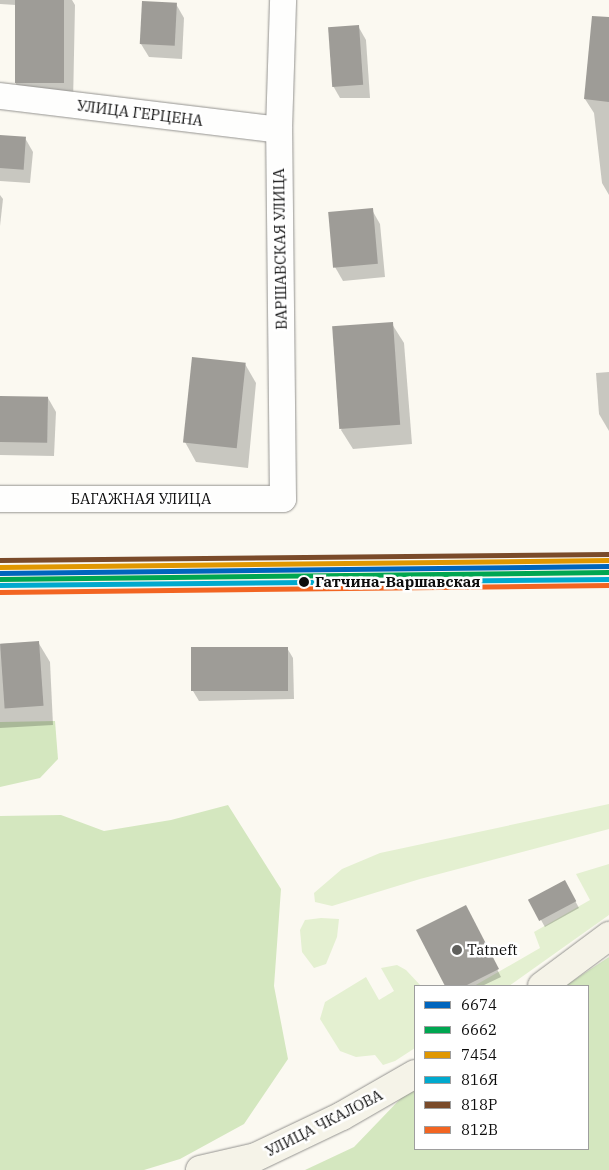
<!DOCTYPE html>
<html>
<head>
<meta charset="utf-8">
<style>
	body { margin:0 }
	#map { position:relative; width:609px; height:1170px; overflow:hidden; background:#fbf9f1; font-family:"IBM Plex Serif",serif }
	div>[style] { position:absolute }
	.green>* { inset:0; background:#e4f0d1 }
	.forest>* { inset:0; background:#d4e7bf }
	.shadow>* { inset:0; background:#0003; transform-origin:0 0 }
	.building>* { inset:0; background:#9e9c97; transform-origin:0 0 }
	.roads { filter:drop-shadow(0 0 1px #949390) drop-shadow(0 0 1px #949390) }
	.street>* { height:26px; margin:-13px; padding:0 13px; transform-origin:13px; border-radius:13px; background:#fefefd }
	.secondary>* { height:28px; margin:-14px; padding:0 14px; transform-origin:14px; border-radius:14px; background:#f5f3e8 }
	.rail-1>* { height:5px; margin:-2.5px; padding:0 2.5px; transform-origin:2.5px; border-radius:2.5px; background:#0065bd }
	.rail-2>* { height:5px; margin:-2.5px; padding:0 2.5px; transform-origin:2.5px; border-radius:2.5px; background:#00a651 }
	.rail-3>* { height:5px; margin:-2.5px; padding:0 2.5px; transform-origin:2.5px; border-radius:2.5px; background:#e09701 }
	.rail-4>* { height:5px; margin:-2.5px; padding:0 2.5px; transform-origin:2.5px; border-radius:2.5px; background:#00a9ce }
	.rail-5>* { height:5px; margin:-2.5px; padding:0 2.5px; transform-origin:2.5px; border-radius:2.5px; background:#7a4b2a }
	.rail-6>* { height:5px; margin:-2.5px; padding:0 2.5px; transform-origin:2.5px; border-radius:2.5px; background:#f26522 }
	.dots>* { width:14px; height:14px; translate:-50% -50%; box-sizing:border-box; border:2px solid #fff; border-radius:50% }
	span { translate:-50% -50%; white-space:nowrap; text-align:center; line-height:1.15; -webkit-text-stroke:5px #fff; paint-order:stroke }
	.street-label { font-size:15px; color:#0d0d0d }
	.stop-label { font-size:15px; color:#0d0d0d; font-weight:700 }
	.left { translate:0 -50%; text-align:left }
	.poi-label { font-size:15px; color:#0d0d0d }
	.legend { position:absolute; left:414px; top:985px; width:175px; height:165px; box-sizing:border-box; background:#fff; border:1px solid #9e9e9e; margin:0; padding:6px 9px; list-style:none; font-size:15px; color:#0d0d0d }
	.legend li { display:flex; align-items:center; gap:10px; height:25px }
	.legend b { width:25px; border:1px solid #9e9e9e }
</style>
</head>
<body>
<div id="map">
	<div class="green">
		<i style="clip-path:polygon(609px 804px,609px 829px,420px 879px,332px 906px,315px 902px,314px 893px,342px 869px,380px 853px)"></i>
		<i style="clip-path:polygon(609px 864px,609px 915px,509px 986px,474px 986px,540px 948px,534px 932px,590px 900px,576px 874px)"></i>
		<i style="clip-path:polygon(321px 918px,339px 919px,337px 937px,326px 964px,314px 968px,302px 952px,300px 930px,305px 920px)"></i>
		<i style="clip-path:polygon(397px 965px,406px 970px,421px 986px,415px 986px,415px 1048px,395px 1061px,383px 1065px,375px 1055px,356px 1057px,340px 1051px,320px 1019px,325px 1002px,366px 977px,379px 1000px,394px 991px,381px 968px)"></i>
	</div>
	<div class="forest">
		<i style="clip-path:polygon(55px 721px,58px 759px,40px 778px,0 787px,0 722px)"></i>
		<i style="clip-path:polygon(228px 805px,281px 889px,274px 986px,288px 1059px,244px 1124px,180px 1159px,144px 1170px,0 1170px,0 816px,61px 815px,104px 831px,171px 820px)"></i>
		<i style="clip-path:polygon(609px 957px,609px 1170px,305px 1170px,354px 1147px,404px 1095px,415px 1087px,415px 1149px,588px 1149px,588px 986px,565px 986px)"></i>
	</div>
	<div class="shadow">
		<i style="clip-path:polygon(0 0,72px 0,75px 5px,73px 104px,26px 102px,15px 82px,16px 5px,0 4px)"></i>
		<i style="clip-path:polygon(176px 4px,184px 18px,182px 59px,149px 57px,141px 44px)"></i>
		<i style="clip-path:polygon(358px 26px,366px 40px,370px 98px,340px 98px,332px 84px)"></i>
		<i style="clip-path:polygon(590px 52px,609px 54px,609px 195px,602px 183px,594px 113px,585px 99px)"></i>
		<i style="clip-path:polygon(0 136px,25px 138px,33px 152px,30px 183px,0 181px)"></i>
		<i style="clip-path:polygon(0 195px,3px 199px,0 226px)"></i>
		<i style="clip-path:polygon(372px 210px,380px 224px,385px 277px,343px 281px,335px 267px)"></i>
		<i style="clip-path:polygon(392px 324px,404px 343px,412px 444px,353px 449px,341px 430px)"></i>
		<i style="clip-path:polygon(245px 364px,256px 383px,248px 468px,196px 462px,185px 442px)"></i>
		<i style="clip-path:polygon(609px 372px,609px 431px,599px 414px,596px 373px)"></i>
		<i style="clip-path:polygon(0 397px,48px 398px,56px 412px,54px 456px,0 455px)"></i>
		<i style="clip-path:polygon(38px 642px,50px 662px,53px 725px,0 728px,0 644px)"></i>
		<i style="clip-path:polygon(287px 648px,293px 658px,294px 699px,199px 701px,193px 691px)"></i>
		<i style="left:564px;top:881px;width:31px;height:39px;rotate:61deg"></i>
		<i style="clip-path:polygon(469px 913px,501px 977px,482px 986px,446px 986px,418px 931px)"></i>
	</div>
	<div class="building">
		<i style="left:15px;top:0;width:49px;height:83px"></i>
		<i style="left:142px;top:1px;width:35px;height:43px;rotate:3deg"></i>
		<i style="clip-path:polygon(592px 16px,609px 17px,609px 102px,584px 99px)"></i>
		<i style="left:359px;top:25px;width:60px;height:31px;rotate:86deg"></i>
		<i style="left:0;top:135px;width:26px;height:33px;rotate:4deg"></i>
		<i style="left:373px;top:208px;width:56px;height:45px;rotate:85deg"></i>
		<i style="left:393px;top:322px;width:103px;height:61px;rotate:86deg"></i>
		<i style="left:192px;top:357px;width:54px;height:86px;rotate:6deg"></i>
		<i style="left:0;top:396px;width:48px;height:46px;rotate:1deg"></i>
		<i style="left:39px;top:641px;width:65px;height:39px;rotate:86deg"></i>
		<i style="left:191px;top:647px;width:97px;height:44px"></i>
		<i style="left:565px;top:880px;width:24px;height:42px;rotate:62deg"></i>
		<i style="clip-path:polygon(466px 905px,499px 969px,465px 986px,445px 986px,416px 930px)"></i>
	</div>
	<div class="roads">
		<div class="street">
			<i style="left:0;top:96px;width:281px;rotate:6.9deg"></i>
			<i style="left:0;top:499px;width:283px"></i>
			<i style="left:283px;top:499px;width:369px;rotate:-90.6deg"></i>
			<i style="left:279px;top:130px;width:130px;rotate:-88.2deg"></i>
		</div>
		<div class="secondary">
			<i style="left:542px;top:986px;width:84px;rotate:-36.7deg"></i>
			<i style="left:200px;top:1170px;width:57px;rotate:-13.1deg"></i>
			<i style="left:256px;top:1157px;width:95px;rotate:-25.5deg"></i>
			<i style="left:342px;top:1116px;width:84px;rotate:-29.9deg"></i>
		</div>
	</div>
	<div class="rail-1">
		<i style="left:0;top:573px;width:609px;rotate:-0.66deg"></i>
	</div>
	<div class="rail-2">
		<i style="left:0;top:579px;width:609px;rotate:-0.66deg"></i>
	</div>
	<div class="rail-3">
		<i style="left:0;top:567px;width:609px;rotate:-0.66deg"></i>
	</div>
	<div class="rail-4">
		<i style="left:0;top:585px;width:609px;rotate:-0.56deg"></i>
	</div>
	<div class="rail-5">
		<i style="left:0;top:560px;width:609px;rotate:-0.56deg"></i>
	</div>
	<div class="rail-6">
		<i style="left:0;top:592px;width:609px;rotate:-0.66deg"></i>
	</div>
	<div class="dots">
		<i style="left:304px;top:582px;background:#0d0d0d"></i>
		<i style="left:457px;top:950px;background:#60605d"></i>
	</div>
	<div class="street-label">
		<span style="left:140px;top:113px;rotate:7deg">УЛИЦА ГЕРЦЕНА</span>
		<span style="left:280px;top:249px;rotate:-91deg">ВАРШАВСКАЯ УЛИЦА</span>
		<span style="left:141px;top:499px">БАГАЖНАЯ УЛИЦА</span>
		<span style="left:324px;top:1123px;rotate:-27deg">УЛИЦА ЧКАЛОВА</span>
	</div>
	<div class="stop-label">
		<span class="left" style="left:315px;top:582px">Гатчина-Варшавская</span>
	</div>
	<div class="poi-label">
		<span class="left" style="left:467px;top:950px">Tatneft</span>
	</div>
	<ul class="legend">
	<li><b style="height:6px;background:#0065bd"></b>6674</li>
	<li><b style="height:6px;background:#00a651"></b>6662</li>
	<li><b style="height:6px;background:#e09701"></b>7454</li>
	<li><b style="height:6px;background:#00a9ce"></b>816Я</li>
	<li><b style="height:6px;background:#7a4b2a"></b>818Р</li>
	<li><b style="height:6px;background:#f26522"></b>812В</li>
	</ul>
</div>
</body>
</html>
